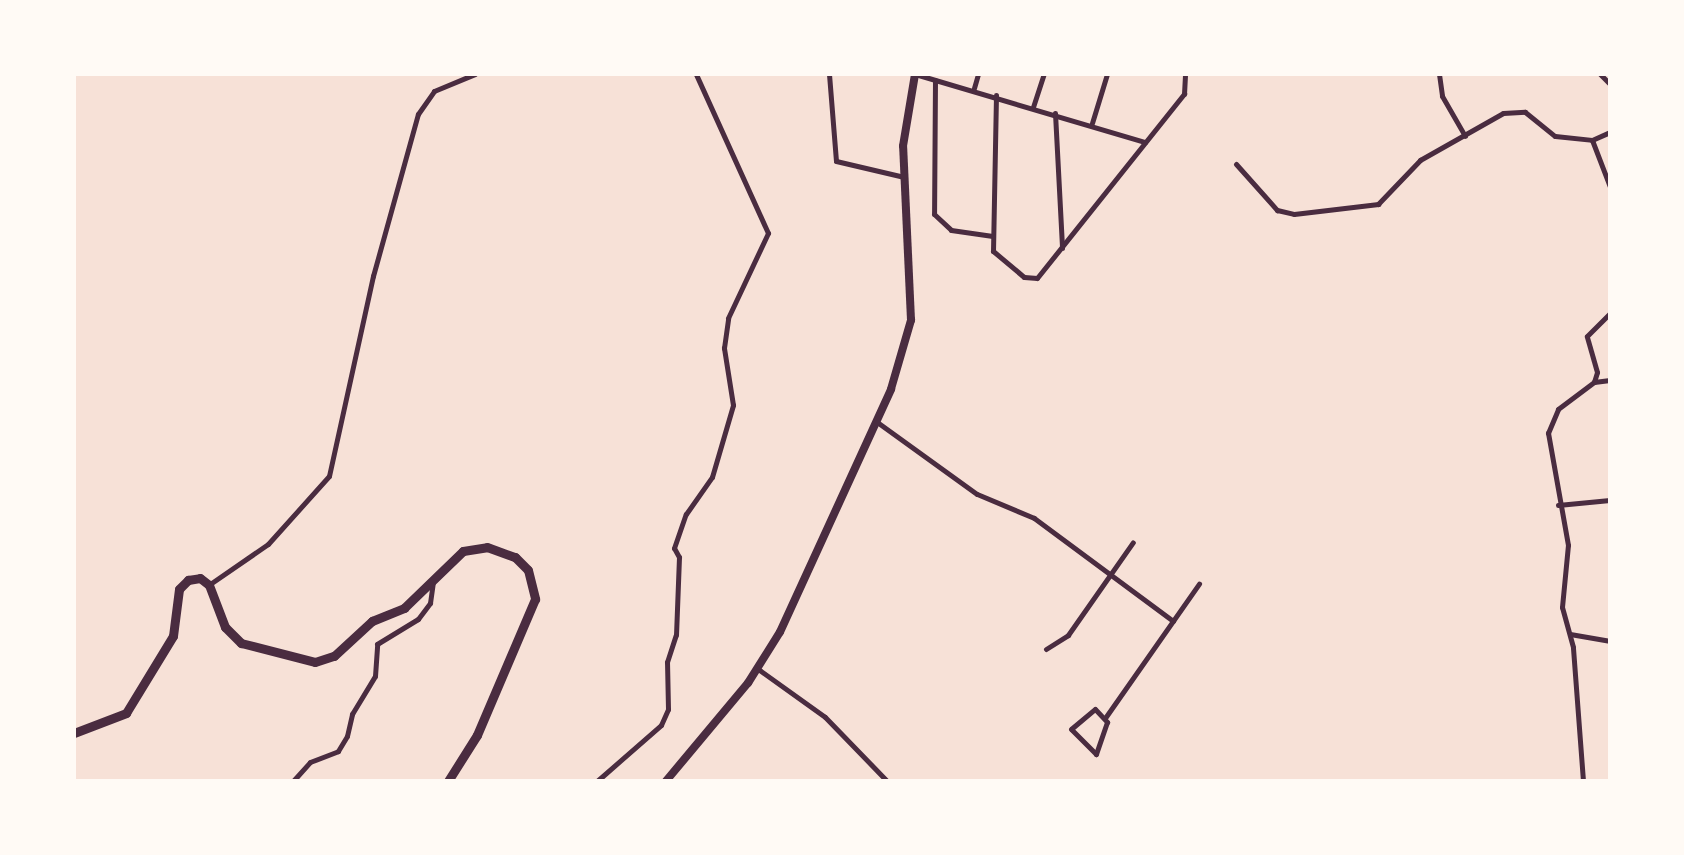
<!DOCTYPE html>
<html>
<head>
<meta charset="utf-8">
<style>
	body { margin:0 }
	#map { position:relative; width:1684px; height:855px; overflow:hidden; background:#f7e1d7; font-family:Literata,serif }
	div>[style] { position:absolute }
	.minor>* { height:5px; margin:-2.5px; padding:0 2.5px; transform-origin:2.5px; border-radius:2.5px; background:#4a2c40 }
	.secondary>* { height:8px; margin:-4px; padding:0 4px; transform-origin:4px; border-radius:4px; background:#4a2c40 }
	.primary>* { height:9px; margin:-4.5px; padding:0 4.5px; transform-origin:4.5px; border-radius:4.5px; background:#4a2c40 }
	span { translate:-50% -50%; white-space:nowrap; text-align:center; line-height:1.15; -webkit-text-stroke:6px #fffaf5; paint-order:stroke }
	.frame { position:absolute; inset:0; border:76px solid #fffaf5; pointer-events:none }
</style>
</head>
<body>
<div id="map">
	<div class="minor">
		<i style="left:829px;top:74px;width:87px;rotate:85.4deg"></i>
		<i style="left:836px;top:161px;width:70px;rotate:13.2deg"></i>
		<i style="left:915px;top:74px;width:240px;rotate:16.5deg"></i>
		<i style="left:1439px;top:74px;width:22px;rotate:82deg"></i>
		<i style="left:1442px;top:96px;width:46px;rotate:60.1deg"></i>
		<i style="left:1600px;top:74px;width:14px;rotate:45deg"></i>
		<i style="left:935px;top:80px;width:134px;rotate:90.4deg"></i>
		<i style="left:934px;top:214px;width:23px;rotate:43deg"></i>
		<i style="left:951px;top:230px;width:42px;rotate:8.1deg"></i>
		<i style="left:974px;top:88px;width:15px;rotate:-74deg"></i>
		<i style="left:996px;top:95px;width:156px;rotate:91.1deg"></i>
		<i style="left:993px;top:251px;width:40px;rotate:40deg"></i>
		<i style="left:1024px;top:277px;width:13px;rotate:4deg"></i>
		<i style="left:1037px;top:278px;width:236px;rotate:-51.4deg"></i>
		<i style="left:1184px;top:94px;width:20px;rotate:-87deg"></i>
		<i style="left:1033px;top:107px;width:35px;rotate:-72deg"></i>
		<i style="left:1055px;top:113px;width:135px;rotate:87deg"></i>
		<i style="left:1092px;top:123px;width:51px;rotate:-73deg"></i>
		<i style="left:1592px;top:140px;width:50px;rotate:69deg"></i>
		<i style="left:1236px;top:164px;width:62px;rotate:48.3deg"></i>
		<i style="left:1277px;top:210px;width:17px;rotate:13deg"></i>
		<i style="left:1294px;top:214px;width:85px;rotate:-6.8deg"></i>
		<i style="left:1378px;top:204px;width:61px;rotate:-46.3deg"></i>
		<i style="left:1420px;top:160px;width:95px;rotate:-29.5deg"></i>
		<i style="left:1503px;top:113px;width:22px;rotate:-3deg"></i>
		<i style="left:1525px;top:112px;width:38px;rotate:39deg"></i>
		<i style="left:1555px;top:136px;width:37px;rotate:6deg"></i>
		<i style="left:1592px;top:140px;width:20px;rotate:-24deg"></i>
		<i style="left:1594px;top:382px;width:16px;rotate:-7deg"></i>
		<i style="left:877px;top:422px;width:123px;rotate:35.8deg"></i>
		<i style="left:977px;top:494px;width:62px;rotate:22.8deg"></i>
		<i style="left:1034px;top:518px;width:173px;rotate:36.5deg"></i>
		<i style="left:1558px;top:505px;width:52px;rotate:-5.5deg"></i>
		<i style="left:210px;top:584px;width:70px;rotate:-34.6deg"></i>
		<i style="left:268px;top:544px;width:91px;rotate:-48.1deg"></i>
		<i style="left:329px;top:476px;width:205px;rotate:-77.6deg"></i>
		<i style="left:373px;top:276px;width:168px;rotate:-74.5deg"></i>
		<i style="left:418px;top:114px;width:28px;rotate:-55deg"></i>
		<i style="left:434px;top:91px;width:44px;rotate:-22.5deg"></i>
		<i style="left:1570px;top:634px;width:41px;rotate:9.9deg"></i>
		<i style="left:1046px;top:649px;width:26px;rotate:-32deg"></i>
		<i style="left:1068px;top:635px;width:113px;rotate:-55deg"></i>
		<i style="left:758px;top:669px;width:82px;rotate:35.6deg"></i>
		<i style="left:825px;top:717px;width:89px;rotate:45.9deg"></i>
		<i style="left:1095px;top:709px;width:18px;rotate:47deg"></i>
		<i style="left:1107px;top:722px;width:34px;rotate:109deg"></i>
		<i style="left:1096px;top:754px;width:35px;rotate:-135deg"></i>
		<i style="left:1071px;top:729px;width:31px;rotate:-40deg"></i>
		<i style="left:1105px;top:718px;width:164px;rotate:-55deg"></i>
		<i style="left:293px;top:781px;width:25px;rotate:-48deg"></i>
		<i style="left:310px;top:762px;width:30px;rotate:-21deg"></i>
		<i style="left:338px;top:751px;width:17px;rotate:-59deg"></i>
		<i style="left:347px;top:736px;width:23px;rotate:-77deg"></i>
		<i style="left:352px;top:714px;width:44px;rotate:-58.8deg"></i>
		<i style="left:375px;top:676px;width:32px;rotate:-86deg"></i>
		<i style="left:377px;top:644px;width:48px;rotate:-31.4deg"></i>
		<i style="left:418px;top:619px;width:20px;rotate:-53deg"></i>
		<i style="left:430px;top:603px;width:21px;rotate:-82deg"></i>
		<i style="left:597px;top:781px;width:85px;rotate:-41.2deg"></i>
		<i style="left:661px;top:725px;width:17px;rotate:-66deg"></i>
		<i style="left:668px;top:709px;width:47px;rotate:-91.2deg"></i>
		<i style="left:667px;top:662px;width:28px;rotate:-72deg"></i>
		<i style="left:676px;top:635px;width:78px;rotate:-87.8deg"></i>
		<i style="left:679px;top:557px;width:10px;rotate:-119deg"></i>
		<i style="left:674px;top:548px;width:36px;rotate:-71deg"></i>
		<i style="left:686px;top:514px;width:45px;rotate:-54.9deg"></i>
		<i style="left:712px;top:477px;width:75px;rotate:-73.7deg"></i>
		<i style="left:733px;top:405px;width:58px;rotate:-99deg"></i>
		<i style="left:724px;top:348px;width:30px;rotate:-82deg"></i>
		<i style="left:728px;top:318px;width:94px;rotate:-64.8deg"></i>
		<i style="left:768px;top:233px;width:175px;rotate:-114.4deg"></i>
		<i style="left:1583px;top:781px;width:134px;rotate:-94.3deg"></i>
		<i style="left:1573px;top:647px;width:41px;rotate:-105.4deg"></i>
		<i style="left:1562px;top:607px;width:62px;rotate:-84.5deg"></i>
		<i style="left:1568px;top:545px;width:114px;rotate:-100.1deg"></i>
		<i style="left:1548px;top:433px;width:26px;rotate:-67deg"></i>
		<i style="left:1558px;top:409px;width:45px;rotate:-36.9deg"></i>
		<i style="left:1594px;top:382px;width:10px;rotate:-73deg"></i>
		<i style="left:1597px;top:372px;width:37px;rotate:-106deg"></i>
		<i style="left:1587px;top:336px;width:33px;rotate:-45deg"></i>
	</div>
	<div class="secondary">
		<i style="left:666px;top:781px;width:128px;rotate:-50.1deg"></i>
		<i style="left:748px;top:683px;width:60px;rotate:-57.9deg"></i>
		<i style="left:780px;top:632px;width:267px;rotate:-65.4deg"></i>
		<i style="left:891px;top:389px;width:72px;rotate:-73.8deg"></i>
		<i style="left:911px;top:320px;width:174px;rotate:-92.6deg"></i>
		<i style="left:903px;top:146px;width:73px;rotate:-80.5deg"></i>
	</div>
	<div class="primary">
		<i style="left:74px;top:733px;width:56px;rotate:-21deg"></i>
		<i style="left:126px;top:713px;width:90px;rotate:-58.6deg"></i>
		<i style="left:173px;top:636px;width:47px;rotate:-82.7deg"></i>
		<i style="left:179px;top:589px;width:13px;rotate:-45deg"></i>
		<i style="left:188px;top:580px;width:12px;rotate:-9deg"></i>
		<i style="left:200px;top:578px;width:11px;rotate:38deg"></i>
		<i style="left:209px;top:585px;width:45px;rotate:69.1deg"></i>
		<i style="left:225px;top:627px;width:23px;rotate:45deg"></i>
		<i style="left:241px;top:643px;width:76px;rotate:14.4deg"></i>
		<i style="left:315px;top:662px;width:20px;rotate:-18deg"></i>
		<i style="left:334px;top:656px;width:52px;rotate:-42.6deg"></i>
		<i style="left:372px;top:621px;width:35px;rotate:-22deg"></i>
		<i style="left:404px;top:608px;width:82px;rotate:-44deg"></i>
		<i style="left:463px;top:551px;width:24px;rotate:-9deg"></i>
		<i style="left:487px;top:547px;width:30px;rotate:20deg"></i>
		<i style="left:515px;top:557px;width:18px;rotate:45deg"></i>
		<i style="left:528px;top:570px;width:30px;rotate:76deg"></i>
		<i style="left:535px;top:599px;width:148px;rotate:113.1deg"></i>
		<i style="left:477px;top:735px;width:54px;rotate:122.2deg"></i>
	</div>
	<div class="frame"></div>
</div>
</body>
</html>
